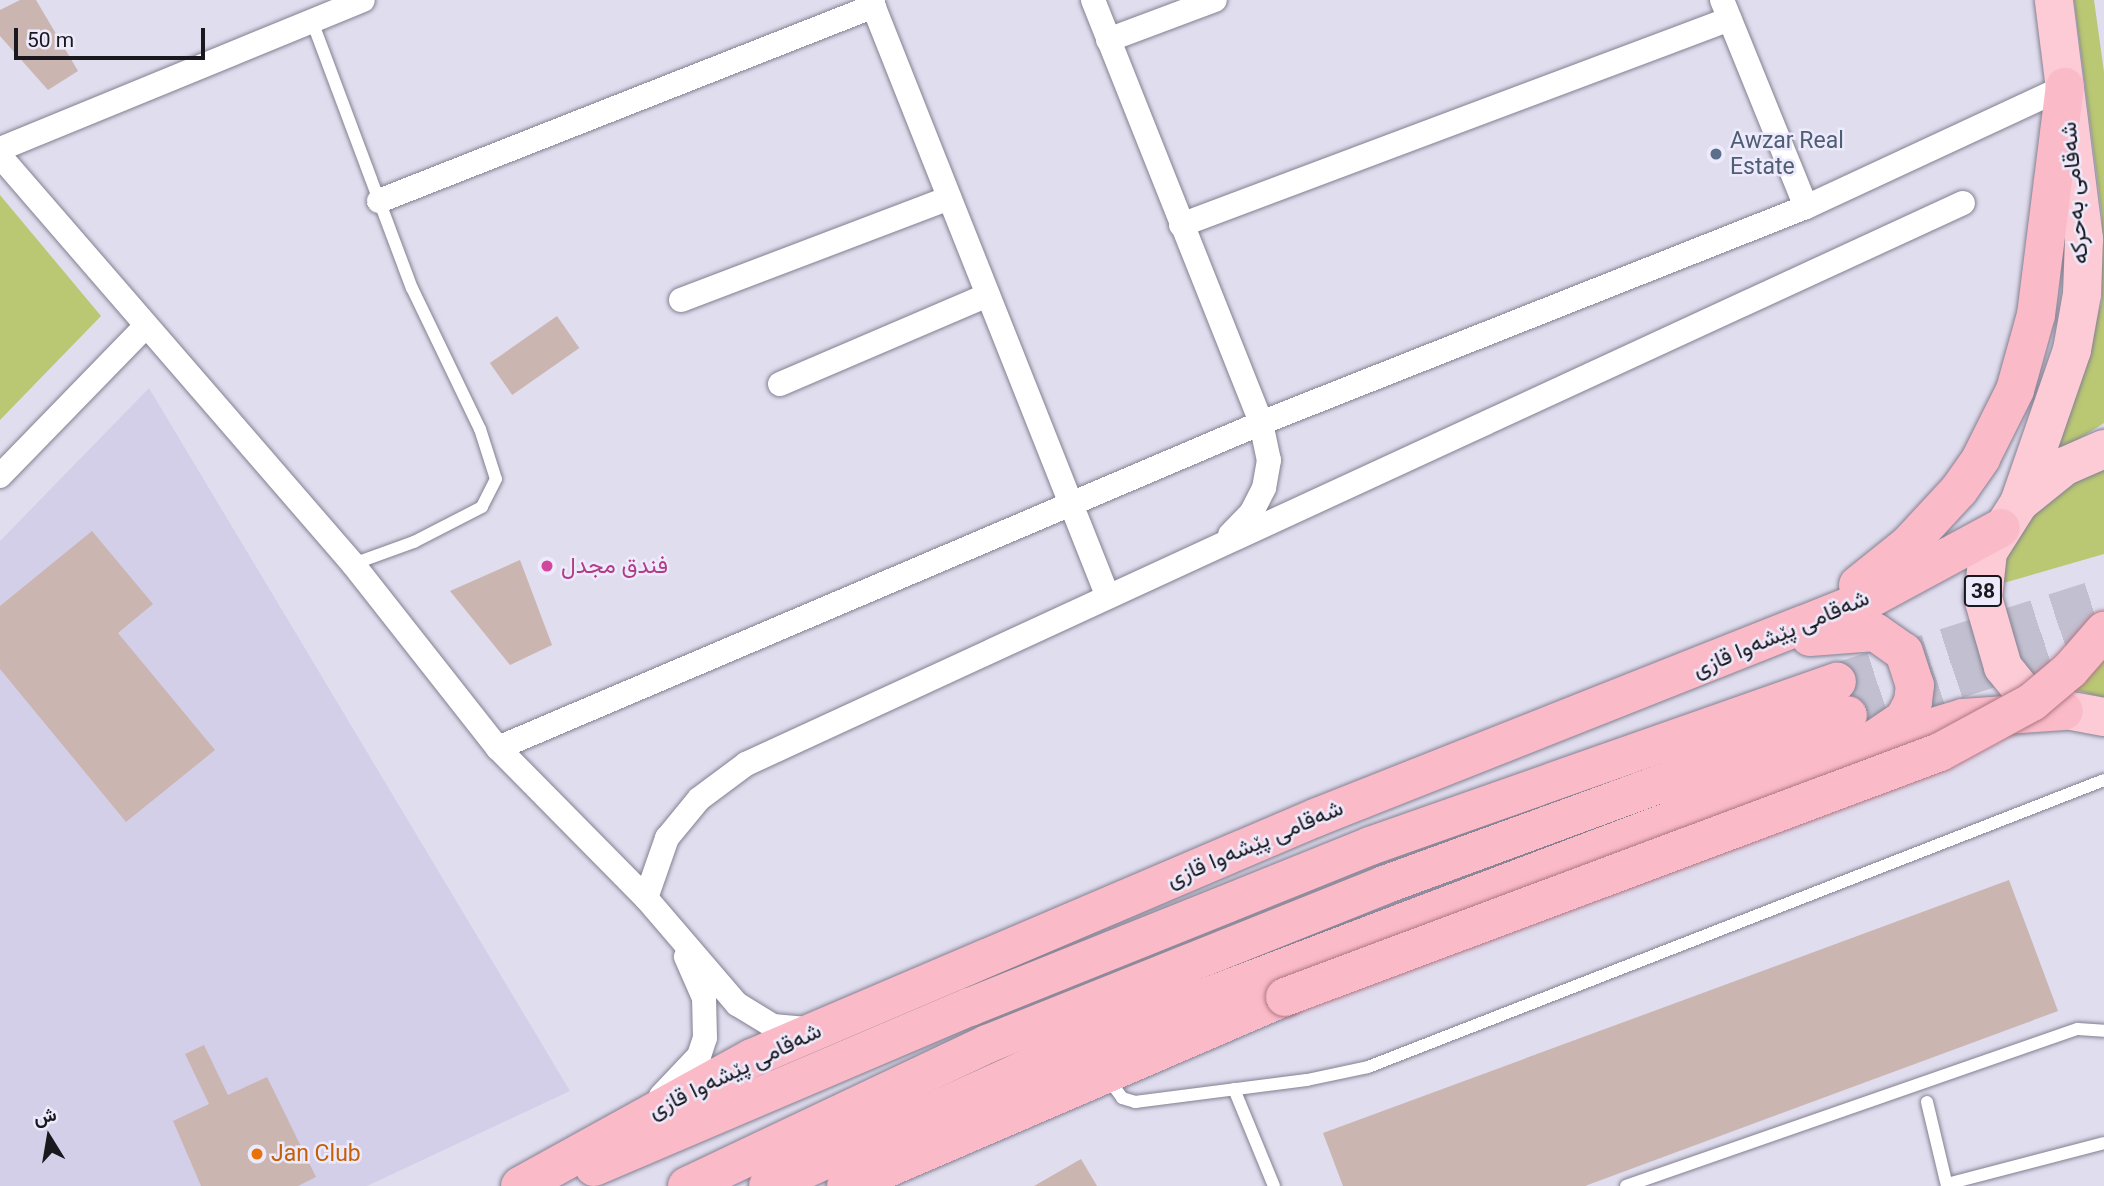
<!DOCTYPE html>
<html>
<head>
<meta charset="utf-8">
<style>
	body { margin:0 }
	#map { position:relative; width:2104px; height:1186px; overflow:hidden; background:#e0ddef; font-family:Roboto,Vazirmatn,sans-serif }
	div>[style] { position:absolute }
	.built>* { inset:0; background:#d4cfe8 }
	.green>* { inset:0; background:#bac773 }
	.building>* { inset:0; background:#cab5b1; transform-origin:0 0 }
	.trunk-tunnel>* { height:38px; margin-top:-19px; transform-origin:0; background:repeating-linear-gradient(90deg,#c2bfd0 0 38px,transparent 0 57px) }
	.roads { filter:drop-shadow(0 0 2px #838090) drop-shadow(0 0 2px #838090) }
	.service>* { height:12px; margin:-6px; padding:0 6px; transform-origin:6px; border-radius:6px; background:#fff }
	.minor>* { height:24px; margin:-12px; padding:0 12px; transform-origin:12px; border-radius:12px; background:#fff }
	.primary>* { height:38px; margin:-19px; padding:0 19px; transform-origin:19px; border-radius:19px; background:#fccbd5 }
	.trunk>* { height:38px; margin:-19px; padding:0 19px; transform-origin:19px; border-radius:19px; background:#fbbac7 }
	.bridges { filter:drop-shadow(0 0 2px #ab7683) drop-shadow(0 0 2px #ab7683) }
	.trunk-bridge>* { height:38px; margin:-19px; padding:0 19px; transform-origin:19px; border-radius:19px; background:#fbbac7 }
	.dots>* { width:19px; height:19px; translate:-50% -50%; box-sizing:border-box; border:4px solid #edeafc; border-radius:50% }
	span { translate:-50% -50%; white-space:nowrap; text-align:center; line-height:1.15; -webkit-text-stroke:5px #edeafc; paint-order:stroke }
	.shield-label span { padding:2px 5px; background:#edeafc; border:2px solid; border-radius:5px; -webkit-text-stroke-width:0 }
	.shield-label { font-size:21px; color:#19181e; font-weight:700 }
	.service-label { font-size:23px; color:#4e5e75 }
	.left { translate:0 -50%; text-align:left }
	.street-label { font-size:23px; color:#19181e }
	.hotel-label { font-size:23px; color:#b23c85 }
	.food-label { font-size:23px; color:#c56008 }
	.north { position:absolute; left:14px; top:1102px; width:70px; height:70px; -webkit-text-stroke:5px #edeafc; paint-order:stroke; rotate:349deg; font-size:19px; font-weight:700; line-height:28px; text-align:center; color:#19181e }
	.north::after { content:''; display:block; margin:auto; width:24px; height:32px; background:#19181e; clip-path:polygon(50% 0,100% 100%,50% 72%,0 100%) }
	.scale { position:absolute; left:14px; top:28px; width:191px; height:32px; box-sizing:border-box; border:4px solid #19181e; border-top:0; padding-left:9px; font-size:21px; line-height:24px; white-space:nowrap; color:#19181e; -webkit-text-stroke:5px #edeafc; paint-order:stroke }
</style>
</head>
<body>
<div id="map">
	<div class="built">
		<i style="clip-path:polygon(149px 388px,570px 1091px,367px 1186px,0 1186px,0 541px)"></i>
	</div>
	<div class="green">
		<i style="clip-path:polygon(2074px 0,2094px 0,2104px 72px,2104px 423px,2052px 456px,2072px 409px,2102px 300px,2102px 215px)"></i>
		<i style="clip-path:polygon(0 195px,101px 316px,0 420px)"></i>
		<i style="clip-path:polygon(2104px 466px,2104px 554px,2000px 584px,2005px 551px,2027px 520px,2054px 493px)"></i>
		<i style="clip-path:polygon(2104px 647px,2104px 698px,2055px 684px,2031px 667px)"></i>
	</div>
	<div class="building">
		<i style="clip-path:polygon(20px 0,36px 0,78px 71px,48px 90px,0 36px,0 10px)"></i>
		<i style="left:557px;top:316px;width:39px;height:82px;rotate:55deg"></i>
		<i style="clip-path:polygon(92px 531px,153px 604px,118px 633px,215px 750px,126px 822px,0 669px,0 606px)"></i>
		<i style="clip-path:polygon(520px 560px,552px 645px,510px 665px,450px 591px)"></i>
		<i style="clip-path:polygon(2009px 880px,2058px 1011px,1585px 1186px,1343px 1186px,1323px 1133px)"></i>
		<i style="clip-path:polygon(204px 1045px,228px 1095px,267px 1077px,316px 1177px,298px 1186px,201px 1186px,173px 1121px,209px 1104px,185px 1054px)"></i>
		<i style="clip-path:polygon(1081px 1159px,1097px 1186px,1034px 1186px)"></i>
	</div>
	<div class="trunk-tunnel">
		<i style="left:1837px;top:682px;width:280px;rotate:-17.7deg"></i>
		<i style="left:1848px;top:715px;width:269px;rotate:-18deg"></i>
	</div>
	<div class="roads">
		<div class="service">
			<i style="left:312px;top:21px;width:285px;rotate:69.5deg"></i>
			<i style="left:412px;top:288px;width:157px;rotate:64.3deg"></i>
			<i style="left:480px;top:429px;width:52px;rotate:72.3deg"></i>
			<i style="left:496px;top:479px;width:31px;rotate:117deg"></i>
			<i style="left:482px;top:507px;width:76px;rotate:152.8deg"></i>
			<i style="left:414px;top:542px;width:65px;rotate:160.2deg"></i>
			<i style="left:1107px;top:1077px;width:26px;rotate:54deg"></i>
			<i style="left:1122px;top:1098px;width:14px;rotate:17deg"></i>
			<i style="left:1135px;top:1102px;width:173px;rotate:-7.3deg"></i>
			<i style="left:1307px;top:1080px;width:62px;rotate:-12deg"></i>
			<i style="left:1368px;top:1067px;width:790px;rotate:-21.3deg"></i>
			<i style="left:1234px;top:1089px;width:105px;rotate:67.6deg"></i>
			<i style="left:1927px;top:1102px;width:86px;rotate:76.6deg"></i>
			<i style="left:1947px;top:1184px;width:162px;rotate:-14.6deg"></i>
			<i style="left:1626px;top:1186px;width:478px;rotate:-19.2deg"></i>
			<i style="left:2078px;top:1029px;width:26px;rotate:4deg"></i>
		</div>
		<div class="minor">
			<i style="left:871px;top:0;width:642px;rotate:68.35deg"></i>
			<i style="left:1093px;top:0;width:455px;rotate:68.3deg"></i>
			<i style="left:1261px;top:423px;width:38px;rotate:78deg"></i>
			<i style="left:1269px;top:460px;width:28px;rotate:100deg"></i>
			<i style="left:1264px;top:488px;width:28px;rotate:117deg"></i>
			<i style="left:1251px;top:513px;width:30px;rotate:134deg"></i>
			<i style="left:1722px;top:0;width:223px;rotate:67.9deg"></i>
			<i style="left:1108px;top:40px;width:114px;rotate:-20.5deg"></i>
			<i style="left:0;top:149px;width:392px;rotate:-22.3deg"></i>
			<i style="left:0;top:156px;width:540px;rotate:49.13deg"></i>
			<i style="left:353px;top:564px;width:234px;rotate:51.8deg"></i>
			<i style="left:498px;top:748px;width:211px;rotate:45.4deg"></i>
			<i style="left:646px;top:898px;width:140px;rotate:49.4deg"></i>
			<i style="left:737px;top:1004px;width:42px;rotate:31.4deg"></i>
			<i style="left:773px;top:1026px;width:36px;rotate:5deg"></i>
			<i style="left:379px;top:201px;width:532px;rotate:-21.5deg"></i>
			<i style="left:1181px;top:225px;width:586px;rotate:-20.57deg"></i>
			<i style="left:681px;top:300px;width:287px;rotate:-20.8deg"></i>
			<i style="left:780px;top:384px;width:226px;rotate:-23.2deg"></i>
			<i style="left:0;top:476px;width:209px;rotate:-45.8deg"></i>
			<i style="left:498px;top:748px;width:829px;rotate:-23.07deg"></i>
			<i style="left:1261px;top:423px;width:586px;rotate:-21.62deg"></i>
			<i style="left:1806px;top:207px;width:285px;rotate:-24.9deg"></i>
			<i style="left:646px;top:898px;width:64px;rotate:-70.7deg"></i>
			<i style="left:667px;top:838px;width:50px;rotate:-50.6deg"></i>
			<i style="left:699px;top:799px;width:59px;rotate:-36.7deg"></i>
			<i style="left:746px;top:764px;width:1340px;rotate:-24.75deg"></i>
			<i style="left:661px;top:1096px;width:55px;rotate:-46.5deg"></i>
			<i style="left:699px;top:1056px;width:19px;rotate:-72deg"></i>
			<i style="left:705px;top:1038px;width:40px;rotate:-91.4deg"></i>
			<i style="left:704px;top:998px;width:45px;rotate:-113.7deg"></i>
		</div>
		<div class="primary">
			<i style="left:2104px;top:449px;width:43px;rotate:156.4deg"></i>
			<i style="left:2065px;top:466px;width:59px;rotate:141.2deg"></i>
			<i style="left:2019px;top:503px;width:58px;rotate:122.3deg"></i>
			<i style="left:1988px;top:552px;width:46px;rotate:96.2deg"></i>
			<i style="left:1983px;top:598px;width:72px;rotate:73.8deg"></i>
			<i style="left:2003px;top:667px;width:33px;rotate:51deg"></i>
			<i style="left:2024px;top:693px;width:19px;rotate:39deg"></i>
			<i style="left:2039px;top:705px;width:66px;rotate:10.5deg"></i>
			<i style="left:2019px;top:503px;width:162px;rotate:-70.9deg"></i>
			<i style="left:2072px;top:350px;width:57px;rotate:-79.9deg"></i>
			<i style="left:2082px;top:294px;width:55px;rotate:-87.9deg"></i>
			<i style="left:2084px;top:239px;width:241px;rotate:-97.2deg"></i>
		</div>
		<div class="trunk">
			<i style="left:1858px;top:585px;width:65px;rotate:-38.8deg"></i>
			<i style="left:1909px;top:544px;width:74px;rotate:-47.2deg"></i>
			<i style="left:1959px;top:490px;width:39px;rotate:-55deg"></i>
			<i style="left:1981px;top:458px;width:76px;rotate:-63.4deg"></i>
			<i style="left:2015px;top:390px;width:78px;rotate:-74.4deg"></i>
			<i style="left:2036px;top:315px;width:230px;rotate:-82.8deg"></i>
			<i style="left:1810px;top:637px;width:65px;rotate:-4.4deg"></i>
			<i style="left:1875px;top:632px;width:35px;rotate:35deg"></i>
			<i style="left:1904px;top:652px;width:35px;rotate:72deg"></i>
			<i style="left:1915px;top:685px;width:17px;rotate:97deg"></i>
			<i style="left:1913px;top:702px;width:19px;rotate:118deg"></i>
			<i style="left:1904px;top:719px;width:36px;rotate:146deg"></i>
			<i style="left:594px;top:1167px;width:409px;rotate:-23.1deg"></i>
			<i style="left:970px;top:1007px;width:431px;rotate:-21.9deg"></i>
			<i style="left:1370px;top:846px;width:495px;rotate:-19.4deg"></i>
			<i style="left:520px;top:1186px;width:265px;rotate:-28.9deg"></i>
			<i style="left:752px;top:1058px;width:612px;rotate:-23.09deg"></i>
			<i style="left:1315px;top:818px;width:602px;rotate:-21.62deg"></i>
			<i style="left:1875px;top:596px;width:143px;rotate:-28.4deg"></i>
			<i style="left:687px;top:1186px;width:332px;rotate:-25.3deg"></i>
			<i style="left:987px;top:1044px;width:428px;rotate:-21.8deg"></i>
			<i style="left:1384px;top:885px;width:494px;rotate:-20.1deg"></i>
			<i style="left:768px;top:1186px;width:337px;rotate:-24.4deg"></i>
			<i style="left:1075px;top:1047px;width:833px;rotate:-20.81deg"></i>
			<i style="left:1854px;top:751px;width:114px;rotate:-16.8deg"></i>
			<i style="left:1963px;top:718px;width:101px;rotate:-4deg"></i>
			<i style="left:846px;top:1186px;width:478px;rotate:-23.3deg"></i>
		</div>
	</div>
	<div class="bridges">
		<div class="trunk-bridge">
			<i style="left:1285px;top:997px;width:699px;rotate:-20.51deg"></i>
			<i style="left:1940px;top:752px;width:105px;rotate:-28.5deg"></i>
			<i style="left:2032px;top:702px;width:50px;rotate:-40.1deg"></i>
			<i style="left:2070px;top:670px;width:52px;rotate:-48.9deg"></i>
		</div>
	</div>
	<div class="dots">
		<i style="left:1716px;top:154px;background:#5c6f8a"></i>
		<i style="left:547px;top:566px;background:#d1479c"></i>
		<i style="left:257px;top:1154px;background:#e8710a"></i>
	</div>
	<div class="shield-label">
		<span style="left:1983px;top:591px">38</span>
	</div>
	<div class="service-label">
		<span class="left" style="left:1730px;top:154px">Awzar Real<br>Estate</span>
	</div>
	<div class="street-label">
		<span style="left:2075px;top:193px;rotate:-95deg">شەقامی بەحرکە</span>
		<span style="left:1781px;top:634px;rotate:-23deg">شەقامی پێشەوا قازی</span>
		<span style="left:1255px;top:844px;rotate:-23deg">شەقامی پێشەوا قازی</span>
		<span style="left:735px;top:1071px;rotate:-26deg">شەقامی پێشەوا قازی</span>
	</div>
	<div class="hotel-label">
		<span class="left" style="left:561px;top:566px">فندق مجدل</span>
	</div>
	<div class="food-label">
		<span class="left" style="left:271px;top:1154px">Jan Club</span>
	</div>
	<div class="north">ش</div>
	<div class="scale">50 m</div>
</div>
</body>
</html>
